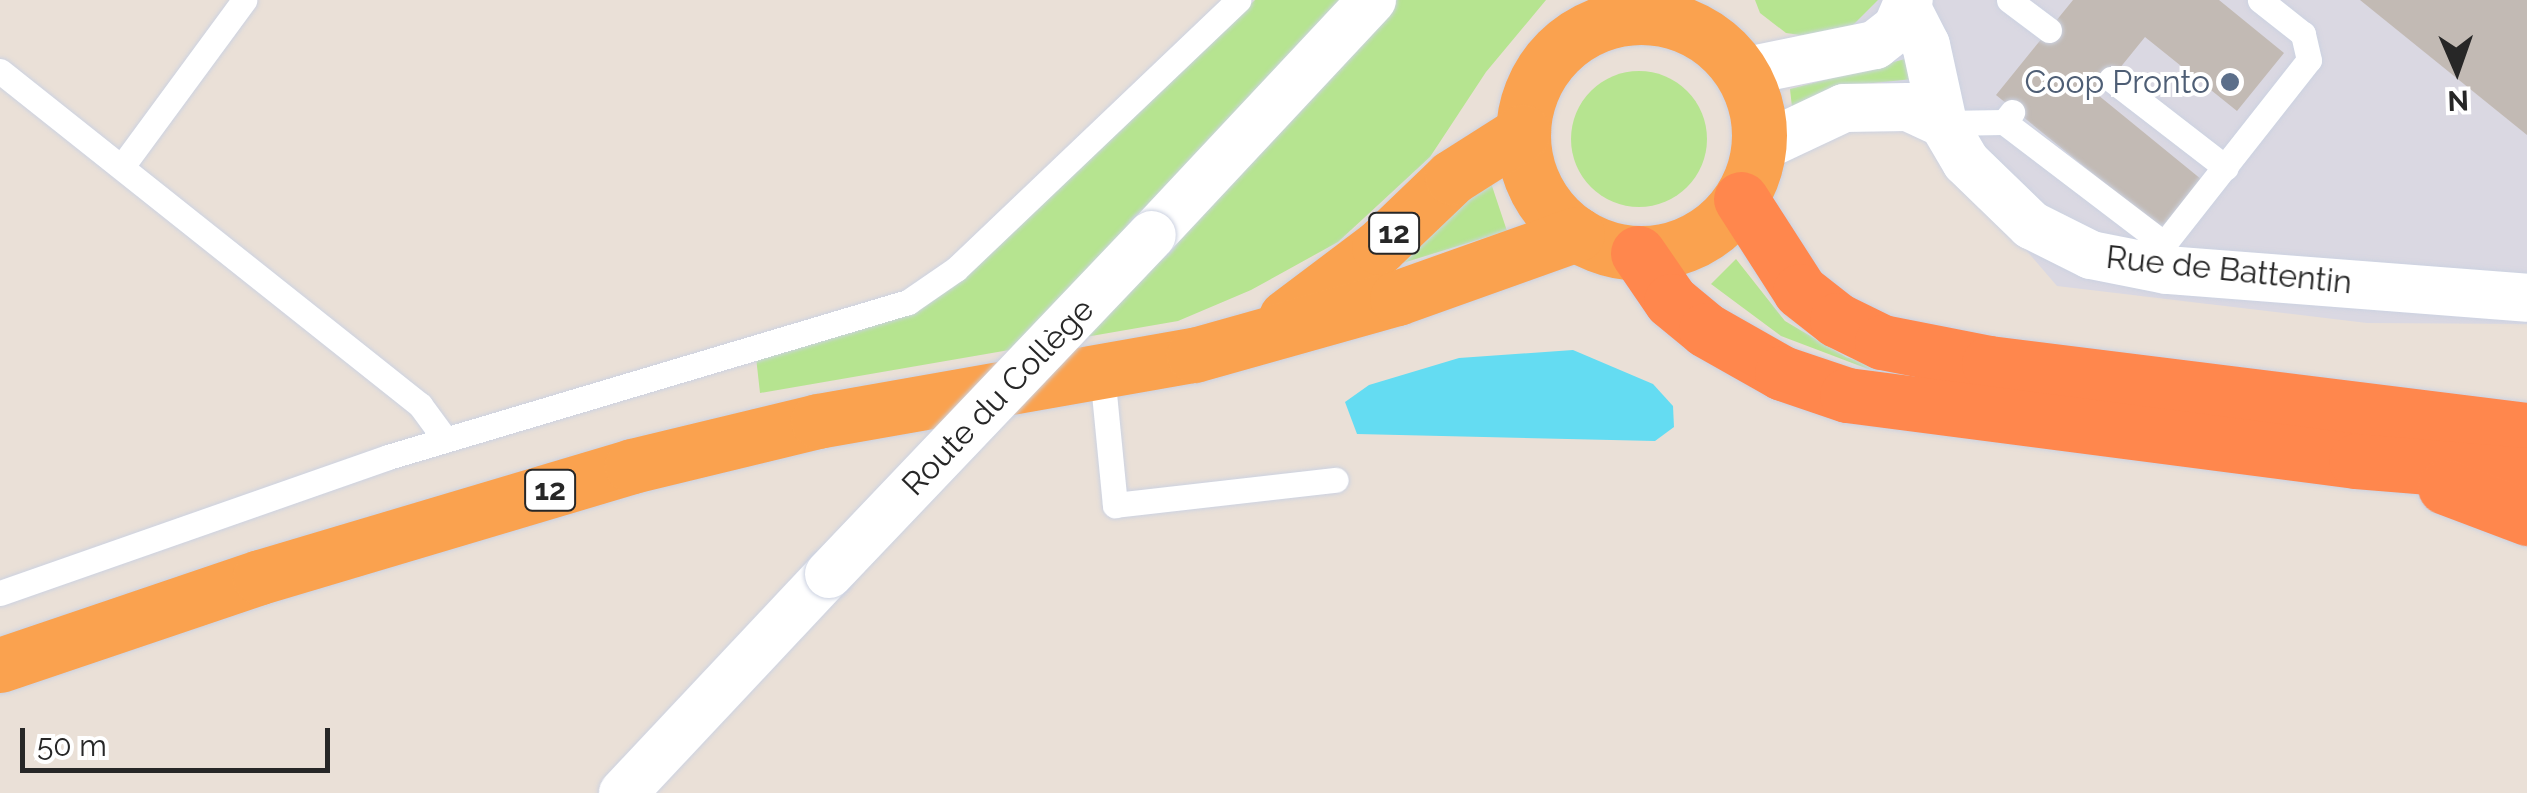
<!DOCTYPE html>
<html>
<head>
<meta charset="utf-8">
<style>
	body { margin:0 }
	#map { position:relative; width:2527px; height:793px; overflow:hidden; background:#eae0d7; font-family:Raleway,sans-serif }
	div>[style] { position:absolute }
	.industrial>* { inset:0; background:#dad8e2 }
	.green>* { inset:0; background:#b6e490 }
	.round { border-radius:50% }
	.water>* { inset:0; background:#64dcf2 }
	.building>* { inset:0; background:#c2bab4 }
	.roads { filter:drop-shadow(0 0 2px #ccd2e1) drop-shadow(0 0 2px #ccd2e1) }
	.service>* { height:25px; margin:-12.5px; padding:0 12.5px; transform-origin:12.5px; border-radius:12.5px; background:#fff }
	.minor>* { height:48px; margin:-24px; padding:0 24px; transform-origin:24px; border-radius:24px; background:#fff }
	.trunk>* { height:55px; margin:-27.5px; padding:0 27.5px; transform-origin:27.5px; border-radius:27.5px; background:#faa24f }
	.trunk>.ring { margin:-27.5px; padding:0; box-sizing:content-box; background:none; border:55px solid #faa24f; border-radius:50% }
	.motorway>* { height:55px; margin:-27.5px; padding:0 27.5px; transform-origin:27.5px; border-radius:27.5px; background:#ff874d }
	.bridges { filter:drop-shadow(0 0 2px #ccd2e1) drop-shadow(0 0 2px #ccd2e1) }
	.minor-bridge>* { height:48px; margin:-24px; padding:0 24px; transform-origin:24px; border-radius:24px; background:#fff }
	.dots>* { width:28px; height:28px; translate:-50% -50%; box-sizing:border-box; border:5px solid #fff; border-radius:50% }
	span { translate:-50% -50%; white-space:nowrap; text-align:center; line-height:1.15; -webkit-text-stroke:8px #fff; paint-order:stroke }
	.shield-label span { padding:2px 8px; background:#fff; border:2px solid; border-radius:8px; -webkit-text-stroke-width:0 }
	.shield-label { font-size:30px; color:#272727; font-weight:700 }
	.service-label { font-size:32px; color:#4e5e75 }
	.right { translate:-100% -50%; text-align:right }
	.street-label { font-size:32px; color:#272727 }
	.north { position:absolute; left:2407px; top:20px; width:100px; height:100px; -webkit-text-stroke:8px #fff; paint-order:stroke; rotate:178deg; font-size:28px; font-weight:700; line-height:40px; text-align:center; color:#272727 }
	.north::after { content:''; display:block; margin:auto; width:35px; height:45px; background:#272727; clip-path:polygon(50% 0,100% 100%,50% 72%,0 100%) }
	.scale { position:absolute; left:20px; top:728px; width:310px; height:45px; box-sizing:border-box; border:5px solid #272727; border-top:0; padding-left:12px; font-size:30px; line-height:35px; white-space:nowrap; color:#272727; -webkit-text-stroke:8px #fff; paint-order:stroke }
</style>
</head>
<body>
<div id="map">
	<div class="industrial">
		<i style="clip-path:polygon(1811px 0,2527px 0,2527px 324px,2367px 323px,2057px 286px)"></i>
	</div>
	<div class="green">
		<i style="clip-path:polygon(1255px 0,1344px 0,1066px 292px,1136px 286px,1397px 0,1546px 0,1486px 72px,1430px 157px,1338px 242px,1251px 290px,1178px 321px,760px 393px,756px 357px,906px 314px,965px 277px)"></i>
		<i style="clip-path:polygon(1755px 0,1878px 0,1845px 33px,1821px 38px,1786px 33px,1760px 13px)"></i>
		<i style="clip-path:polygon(1909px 58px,1913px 79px,1833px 87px,1792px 107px,1790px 89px)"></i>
		<i class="round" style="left:1571px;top:71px;width:136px;height:136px"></i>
		<i style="clip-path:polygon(1486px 168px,1507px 231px,1380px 270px)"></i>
		<i style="clip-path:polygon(1736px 259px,1785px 321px,1846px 357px,1876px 367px,1876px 372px,1781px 336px,1711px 284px)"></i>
	</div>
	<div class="water">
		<i style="clip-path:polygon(1573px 350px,1653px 384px,1673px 406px,1674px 427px,1655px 441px,1357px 434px,1345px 402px,1369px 385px,1459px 358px)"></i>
	</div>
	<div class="building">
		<i style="clip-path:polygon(2073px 0,2219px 0,2284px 53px,2237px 111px,2145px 37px,2098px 95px,2207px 184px,2166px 233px,1996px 95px)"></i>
		<i style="clip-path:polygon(2360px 0,2527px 0,2527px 135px)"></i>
	</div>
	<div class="roads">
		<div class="service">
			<i style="left:2009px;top:0;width:50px;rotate:36.9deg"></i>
			<i style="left:0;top:71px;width:537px;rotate:38.49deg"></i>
			<i style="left:420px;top:405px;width:42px;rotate:53.7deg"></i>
			<i style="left:2111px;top:79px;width:145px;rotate:37.7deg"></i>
			<i style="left:2004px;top:122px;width:201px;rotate:37.3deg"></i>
			<i style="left:2164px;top:244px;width:234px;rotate:-51.8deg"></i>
			<i style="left:2309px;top:60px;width:27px;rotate:-103deg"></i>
			<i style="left:2303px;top:34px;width:55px;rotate:-141.7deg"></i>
			<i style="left:1943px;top:123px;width:61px;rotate:-0.9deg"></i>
			<i style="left:2004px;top:122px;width:13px;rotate:-51deg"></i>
			<i style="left:123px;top:165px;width:205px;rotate:-53.7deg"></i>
			<i style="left:1102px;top:373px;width:133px;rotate:84.4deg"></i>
			<i style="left:1115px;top:505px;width:222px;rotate:-6.5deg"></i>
			<i style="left:0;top:593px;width:411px;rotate:-19.3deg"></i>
			<i style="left:388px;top:457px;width:543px;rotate:-16.6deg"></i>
			<i style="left:908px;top:302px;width:58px;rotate:-34.5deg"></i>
			<i style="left:956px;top:269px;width:390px;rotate:-43.6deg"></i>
		</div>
		<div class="minor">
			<i style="left:1908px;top:10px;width:39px;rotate:63deg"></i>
			<i style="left:1926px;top:45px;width:80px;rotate:77.7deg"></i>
			<i style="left:1742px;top:72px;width:136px;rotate:-11.5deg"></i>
			<i style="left:1875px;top:45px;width:28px;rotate:-38deg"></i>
			<i style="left:1897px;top:28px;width:30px;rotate:-67deg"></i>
			<i style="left:1759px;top:148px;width:94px;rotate:-25.2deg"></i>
			<i style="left:1844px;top:108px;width:64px;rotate:-0.9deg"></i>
			<i style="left:1908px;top:107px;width:38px;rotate:25deg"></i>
			<i style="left:1943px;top:123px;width:45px;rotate:59.5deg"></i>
			<i style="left:1966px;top:162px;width:91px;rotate:44.1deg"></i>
			<i style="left:2031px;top:225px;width:67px;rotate:26.6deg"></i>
			<i style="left:2091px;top:255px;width:77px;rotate:11.2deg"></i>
			<i style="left:2167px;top:270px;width:361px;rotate:4.4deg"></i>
			<i style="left:1152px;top:235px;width:322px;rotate:-46.9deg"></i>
			<i style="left:623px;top:793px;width:301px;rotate:-46.8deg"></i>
		</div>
		<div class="trunk">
			<i class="ring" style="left:1523px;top:17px;width:181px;height:181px"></i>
			<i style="left:1286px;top:317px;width:116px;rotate:-37deg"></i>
			<i style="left:1379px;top:247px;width:101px;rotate:-43.8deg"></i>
			<i style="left:1452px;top:177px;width:84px;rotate:-32.4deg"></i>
			<i style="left:0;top:665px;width:274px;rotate:-18.7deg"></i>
			<i style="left:260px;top:577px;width:388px;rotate:-16.6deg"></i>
			<i style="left:632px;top:466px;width:191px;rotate:-13.6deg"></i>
			<i style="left:818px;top:421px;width:382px;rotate:-10deg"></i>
			<i style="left:1194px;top:355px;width:211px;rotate:-15.7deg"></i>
			<i style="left:1397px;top:298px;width:191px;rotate:-19.6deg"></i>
		</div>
		<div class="motorway">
			<i style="left:1741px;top:199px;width:109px;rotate:57.3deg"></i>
			<i style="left:1800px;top:291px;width:47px;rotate:38.1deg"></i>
			<i style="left:1837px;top:320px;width:50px;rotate:26.1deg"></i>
			<i style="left:1882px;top:342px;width:109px;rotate:11.1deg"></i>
			<i style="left:1989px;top:363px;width:542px;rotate:7.1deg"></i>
			<i style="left:1638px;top:253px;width:58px;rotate:55.5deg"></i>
			<i style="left:1671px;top:301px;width:45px;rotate:39.6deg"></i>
			<i style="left:1706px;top:330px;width:87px;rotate:29.5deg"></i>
			<i style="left:1782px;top:373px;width:69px;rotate:18.7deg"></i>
			<i style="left:1847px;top:395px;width:513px;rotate:7.39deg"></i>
			<i style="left:2356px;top:461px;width:172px;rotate:4.7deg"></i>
			<i style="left:2445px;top:487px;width:88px;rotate:20.7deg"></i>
		</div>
	</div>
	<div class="bridges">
		<div class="minor-bridge">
			<i style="left:829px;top:574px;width:468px;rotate:-46.4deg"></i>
		</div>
	</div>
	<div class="dots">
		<i style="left:2230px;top:82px;background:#5c6f8a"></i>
	</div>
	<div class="shield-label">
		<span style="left:1394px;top:233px">12</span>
		<span style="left:550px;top:490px">12</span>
	</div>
	<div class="service-label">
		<span class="right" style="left:2210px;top:82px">Coop Pronto</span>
	</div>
	<div class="street-label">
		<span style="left:2229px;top:270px;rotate:6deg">Rue de Battentin</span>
		<span style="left:998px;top:397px;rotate:-46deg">Route du Collège</span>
	</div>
	<div class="north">N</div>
	<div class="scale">50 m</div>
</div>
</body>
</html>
